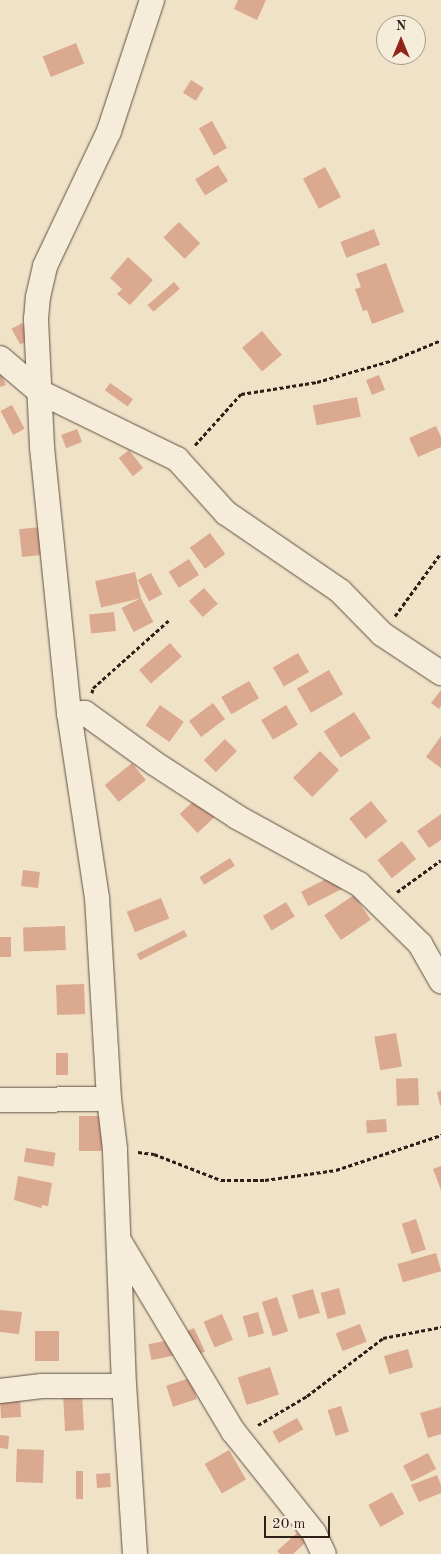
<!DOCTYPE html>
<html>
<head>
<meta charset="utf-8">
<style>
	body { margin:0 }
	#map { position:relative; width:441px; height:1554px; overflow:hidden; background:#f0e2c6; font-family:"Old Standard TT",serif }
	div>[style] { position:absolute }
	.building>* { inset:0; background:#dba890; transform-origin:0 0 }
	.path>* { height:3px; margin-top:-1.5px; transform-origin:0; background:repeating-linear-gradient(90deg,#2e1f18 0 4px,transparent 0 6.5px) }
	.roads { filter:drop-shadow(0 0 1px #5e5044) drop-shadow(0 0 1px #5e5044) }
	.street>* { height:24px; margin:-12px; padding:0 12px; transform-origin:12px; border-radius:12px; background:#f5ecda }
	span { translate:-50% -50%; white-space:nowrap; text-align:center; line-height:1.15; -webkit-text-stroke:4.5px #f5ecda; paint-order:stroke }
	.north { position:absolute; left:376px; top:15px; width:50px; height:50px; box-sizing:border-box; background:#f5ecda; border:1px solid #a59a8c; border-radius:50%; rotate:0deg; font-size:14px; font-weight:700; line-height:20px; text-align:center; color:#2e1f18 }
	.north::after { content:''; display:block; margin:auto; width:18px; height:22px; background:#8f2418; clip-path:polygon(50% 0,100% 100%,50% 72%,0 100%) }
	.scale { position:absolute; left:264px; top:1516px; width:66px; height:22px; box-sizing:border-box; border:2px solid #2e1f18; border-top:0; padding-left:6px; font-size:15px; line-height:18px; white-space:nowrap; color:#2e1f18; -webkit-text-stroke:4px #f5ecda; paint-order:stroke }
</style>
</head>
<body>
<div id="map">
	<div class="building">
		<i style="clip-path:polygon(238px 0,266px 0,257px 20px,234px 9px)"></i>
		<i style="left:76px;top:43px;width:22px;height:36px;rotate:68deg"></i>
		<i style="left:191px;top:80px;width:15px;height:15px;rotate:32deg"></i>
		<i style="left:212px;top:121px;width:31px;height:15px;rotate:61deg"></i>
		<i style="left:218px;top:165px;width:19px;height:27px;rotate:58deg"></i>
		<i style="left:325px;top:167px;width:34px;height:25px;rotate:62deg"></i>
		<i style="left:179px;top:222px;width:30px;height:22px;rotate:45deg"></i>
		<i style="left:374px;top:229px;width:17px;height:36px;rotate:69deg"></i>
		<i style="clip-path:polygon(128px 257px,153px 280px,130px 305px,117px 294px,122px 289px,110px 278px)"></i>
		<i style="clip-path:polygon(386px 263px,404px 312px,372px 324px,367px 310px,363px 311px,355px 289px,361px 287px,356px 274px)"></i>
		<i style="left:174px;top:282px;width:9px;height:35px;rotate:49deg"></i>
		<i style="left:22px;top:323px;width:18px;height:12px;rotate:61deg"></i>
		<i style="left:262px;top:331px;width:31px;height:26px;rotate:50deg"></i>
		<i style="clip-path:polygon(0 371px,6px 385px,0 387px)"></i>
		<i style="left:379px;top:375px;width:16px;height:14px;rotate:68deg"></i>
		<i style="left:110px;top:383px;width:28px;height:9px;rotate:35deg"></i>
		<i style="left:357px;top:397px;width:20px;height:45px;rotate:79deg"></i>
		<i style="left:12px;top:405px;width:27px;height:13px;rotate:62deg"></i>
		<i style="clip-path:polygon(436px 426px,441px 437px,441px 447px,418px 457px,409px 438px)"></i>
		<i style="left:77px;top:429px;width:14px;height:17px;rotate:69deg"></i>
		<i style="left:129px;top:450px;width:23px;height:13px;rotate:52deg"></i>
		<i style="left:40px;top:527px;width:28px;height:21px;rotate:84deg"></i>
		<i style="left:210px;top:533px;width:26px;height:25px;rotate:54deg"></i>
		<i style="left:189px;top:559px;width:19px;height:24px;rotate:58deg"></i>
		<i style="left:135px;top:572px;width:27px;height:41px;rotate:77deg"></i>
		<i style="left:151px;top:573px;width:24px;height:15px;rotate:62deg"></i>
		<i style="left:204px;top:588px;width:21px;height:20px;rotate:49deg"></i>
		<i style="left:141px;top:598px;width:27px;height:22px;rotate:63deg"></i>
		<i style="left:114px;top:612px;width:19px;height:25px;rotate:84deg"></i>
		<i style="left:170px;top:643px;width:18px;height:41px;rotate:49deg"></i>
		<i style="left:298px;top:653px;width:22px;height:29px;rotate:60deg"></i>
		<i style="left:329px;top:670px;width:28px;height:37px;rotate:60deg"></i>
		<i style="left:249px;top:681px;width:20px;height:32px;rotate:60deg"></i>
		<i style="clip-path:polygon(441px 690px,441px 706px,439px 709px,431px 703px)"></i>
		<i style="left:213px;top:703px;width:20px;height:30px;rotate:53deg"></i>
		<i style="left:160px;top:705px;width:29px;height:25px;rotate:35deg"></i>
		<i style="left:286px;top:705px;width:23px;height:29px;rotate:59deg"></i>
		<i style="left:354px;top:712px;width:31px;height:36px;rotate:57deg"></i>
		<i style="clip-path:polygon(441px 736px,441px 768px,426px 757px)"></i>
		<i style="left:225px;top:739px;width:17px;height:30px;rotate:45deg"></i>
		<i style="left:320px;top:751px;width:27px;height:38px;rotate:45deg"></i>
		<i style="left:132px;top:763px;width:22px;height:35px;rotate:51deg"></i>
		<i style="left:198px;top:797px;width:26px;height:25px;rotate:47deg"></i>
		<i style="left:371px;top:801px;width:26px;height:28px;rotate:51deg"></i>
		<i style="clip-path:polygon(441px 814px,441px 840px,429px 848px,417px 831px)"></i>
		<i style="left:402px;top:841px;width:23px;height:31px;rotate:52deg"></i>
		<i style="left:230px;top:858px;width:9px;height:36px;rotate:58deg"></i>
		<i style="left:23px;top:870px;width:17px;height:16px;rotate:7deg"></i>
		<i style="left:334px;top:875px;width:16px;height:37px;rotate:63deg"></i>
		<i style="left:354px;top:895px;width:30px;height:36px;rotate:56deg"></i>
		<i style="left:161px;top:898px;width:22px;height:37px;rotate:68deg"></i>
		<i style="left:286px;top:902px;width:17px;height:27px;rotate:59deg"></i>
		<i style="left:65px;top:926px;width:24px;height:42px;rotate:88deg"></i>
		<i style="left:184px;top:930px;width:7px;height:53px;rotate:63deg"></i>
		<i style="left:0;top:937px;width:11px;height:20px"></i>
		<i style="left:84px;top:984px;width:30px;height:28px;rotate:88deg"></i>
		<i style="left:396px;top:1033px;width:34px;height:22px;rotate:80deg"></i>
		<i style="left:56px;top:1053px;width:12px;height:22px"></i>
		<i style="left:418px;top:1078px;width:27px;height:22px;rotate:88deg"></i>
		<i style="clip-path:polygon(441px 1091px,441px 1105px,440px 1105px,437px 1092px)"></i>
		<i style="left:79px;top:1116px;width:23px;height:35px"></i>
		<i style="left:386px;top:1119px;width:13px;height:20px;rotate:86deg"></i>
		<i style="left:26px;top:1148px;width:30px;height:14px;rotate:9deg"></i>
		<i style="clip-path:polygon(441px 1166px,441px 1190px,433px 1169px)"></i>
		<i style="clip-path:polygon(18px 1176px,52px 1183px,48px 1206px,42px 1205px,41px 1208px,14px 1200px)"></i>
		<i style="left:416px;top:1219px;width:32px;height:15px;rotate:72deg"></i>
		<i style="left:436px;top:1253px;width:19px;height:40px;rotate:74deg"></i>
		<i style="left:339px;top:1288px;width:27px;height:19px;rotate:75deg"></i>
		<i style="left:313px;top:1289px;width:25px;height:22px;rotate:74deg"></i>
		<i style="left:277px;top:1297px;width:36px;height:16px;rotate:72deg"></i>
		<i style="clip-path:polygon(0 1310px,22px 1312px,19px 1334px,0 1332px)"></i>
		<i style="left:258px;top:1312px;width:22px;height:16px;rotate:74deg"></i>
		<i style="left:222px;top:1314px;width:28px;height:20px;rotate:67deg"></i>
		<i style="left:360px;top:1324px;width:19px;height:26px;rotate:69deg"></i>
		<i style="left:194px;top:1328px;width:26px;height:9px;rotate:65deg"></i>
		<i style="left:35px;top:1331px;width:24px;height:30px"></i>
		<i style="left:170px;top:1340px;width:16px;height:22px;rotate:79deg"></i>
		<i style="left:408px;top:1349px;width:19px;height:25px;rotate:74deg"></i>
		<i style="left:270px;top:1367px;width:29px;height:34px;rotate:72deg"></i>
		<i style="left:190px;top:1378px;width:22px;height:25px;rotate:72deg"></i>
		<i style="left:82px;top:1392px;width:38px;height:19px;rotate:87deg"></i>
		<i style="left:20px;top:1398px;width:19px;height:20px;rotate:87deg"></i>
		<i style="left:341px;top:1406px;width:27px;height:14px;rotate:73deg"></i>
		<i style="clip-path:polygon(441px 1407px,441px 1434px,428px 1438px,420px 1413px)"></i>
		<i style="left:297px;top:1418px;width:13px;height:28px;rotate:61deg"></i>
		<i style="clip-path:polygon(0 1435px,9px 1436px,8px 1449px,0 1448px)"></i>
		<i style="left:17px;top:1449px;width:27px;height:33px;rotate:2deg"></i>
		<i style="left:229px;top:1450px;width:34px;height:28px;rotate:60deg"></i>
		<i style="left:428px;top:1453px;width:18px;height:28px;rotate:63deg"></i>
		<i style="left:76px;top:1471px;width:7px;height:28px"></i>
		<i style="left:110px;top:1473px;width:14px;height:14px;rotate:86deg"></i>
		<i style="clip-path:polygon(437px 1475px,441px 1485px,441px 1493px,419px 1502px,411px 1485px)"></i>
		<i style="left:392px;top:1492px;width:25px;height:27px;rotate:61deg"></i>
		<i style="clip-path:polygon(297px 1533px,306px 1542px,293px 1554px,280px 1554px,277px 1551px)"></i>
	</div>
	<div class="path">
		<i style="left:195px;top:445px;width:69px;rotate:-48deg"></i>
		<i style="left:241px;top:394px;width:77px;rotate:-9deg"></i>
		<i style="left:317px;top:382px;width:79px;rotate:-16.1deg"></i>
		<i style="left:393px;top:360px;width:52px;rotate:-22.6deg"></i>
		<i style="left:395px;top:616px;width:78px;rotate:-53.9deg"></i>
		<i style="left:92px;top:693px;width:5px;rotate:-79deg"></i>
		<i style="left:93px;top:688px;width:102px;rotate:-41.8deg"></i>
		<i style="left:397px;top:892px;width:54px;rotate:-36deg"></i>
		<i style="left:138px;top:1152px;width:16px;rotate:7deg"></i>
		<i style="left:154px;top:1154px;width:72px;rotate:21.2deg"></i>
		<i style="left:221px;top:1180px;width:44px"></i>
		<i style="left:265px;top:1180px;width:72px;rotate:-8deg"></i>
		<i style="left:336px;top:1170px;width:111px;rotate:-18.4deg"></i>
		<i style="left:258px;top:1425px;width:57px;rotate:-30.6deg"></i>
		<i style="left:307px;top:1396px;width:96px;rotate:-37.3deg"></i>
		<i style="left:383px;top:1338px;width:59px;rotate:-10.7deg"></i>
	</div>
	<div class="roads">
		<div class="street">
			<i style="left:0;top:358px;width:52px;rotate:40.4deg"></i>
			<i style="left:40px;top:392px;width:153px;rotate:26.1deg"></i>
			<i style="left:177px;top:459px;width:73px;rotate:47.8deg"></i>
			<i style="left:226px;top:513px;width:138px;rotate:34.4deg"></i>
			<i style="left:340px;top:591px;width:60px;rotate:45.7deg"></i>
			<i style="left:382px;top:634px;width:71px;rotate:33.5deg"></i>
			<i style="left:69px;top:713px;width:16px"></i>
			<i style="left:85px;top:713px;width:85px;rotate:35.9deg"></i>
			<i style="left:154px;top:763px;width:99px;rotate:33deg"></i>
			<i style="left:237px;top:817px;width:139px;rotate:28.8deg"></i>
			<i style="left:359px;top:884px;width:86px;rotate:44.5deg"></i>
			<i style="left:420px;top:944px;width:43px;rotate:60.4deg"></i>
			<i style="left:0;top:1100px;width:109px;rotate:-0.5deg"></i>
			<i style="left:121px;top:1244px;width:218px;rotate:59.1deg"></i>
			<i style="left:233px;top:1431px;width:130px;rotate:51.5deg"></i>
			<i style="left:314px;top:1533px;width:23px;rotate:65deg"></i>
			<i style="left:0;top:1391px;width:42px;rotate:-6.8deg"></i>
			<i style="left:42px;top:1386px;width:82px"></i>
			<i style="left:135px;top:1554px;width:168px;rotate:-93.7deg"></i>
			<i style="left:124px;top:1386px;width:237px;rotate:-92.2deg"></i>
			<i style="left:115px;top:1149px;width:50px;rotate:-96.8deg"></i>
			<i style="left:109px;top:1099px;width:201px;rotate:-93.4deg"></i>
			<i style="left:97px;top:898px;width:187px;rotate:-98.6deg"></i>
			<i style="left:69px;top:713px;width:267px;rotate:-95.8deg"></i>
			<i style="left:42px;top:447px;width:128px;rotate:-92.7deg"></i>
			<i style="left:36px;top:319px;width:22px;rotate:-85deg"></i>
			<i style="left:38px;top:297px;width:32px;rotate:-77deg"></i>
			<i style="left:45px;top:266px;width:149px;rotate:-64.6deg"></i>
			<i style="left:109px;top:131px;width:138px;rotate:-71.8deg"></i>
		</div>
	</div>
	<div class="north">N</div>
	<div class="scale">20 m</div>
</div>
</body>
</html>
